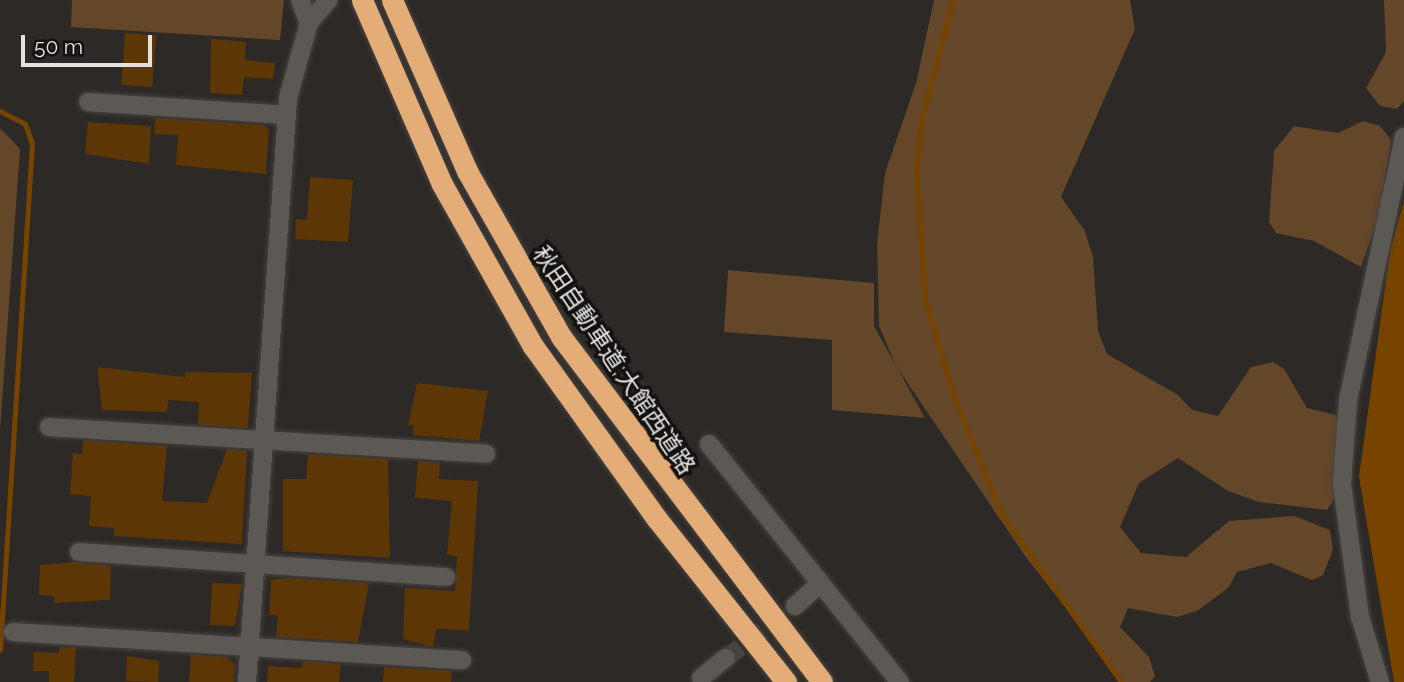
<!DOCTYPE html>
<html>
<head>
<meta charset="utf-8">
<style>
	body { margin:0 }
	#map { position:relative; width:1404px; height:682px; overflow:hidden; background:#2d2926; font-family:Raleway,"Noto Sans JP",sans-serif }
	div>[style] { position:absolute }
	.green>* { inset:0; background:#644628 }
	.water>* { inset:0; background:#740 }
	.stream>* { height:5px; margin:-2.5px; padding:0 2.5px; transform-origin:2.5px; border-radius:2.5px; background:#740 }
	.building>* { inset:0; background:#5d3606; transform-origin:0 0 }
	.minor-tunnel>* { height:18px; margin-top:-9px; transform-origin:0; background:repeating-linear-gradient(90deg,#484542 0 18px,transparent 0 27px) }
	.roads { filter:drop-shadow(0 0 2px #474441) drop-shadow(0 0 2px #474441) }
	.minor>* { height:18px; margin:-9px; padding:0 9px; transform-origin:9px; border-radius:9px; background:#5c5854 }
	.highway>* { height:21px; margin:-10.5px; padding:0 10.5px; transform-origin:10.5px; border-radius:10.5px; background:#e4ad78 }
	span { translate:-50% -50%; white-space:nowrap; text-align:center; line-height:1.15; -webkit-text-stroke:7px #141211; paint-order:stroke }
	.street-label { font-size:24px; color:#e4e2e0 }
	.scale { position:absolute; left:21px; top:35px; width:131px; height:32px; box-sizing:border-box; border:4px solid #e4e2e0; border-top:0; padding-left:9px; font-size:21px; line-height:24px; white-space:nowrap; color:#e4e2e0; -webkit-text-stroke:5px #141211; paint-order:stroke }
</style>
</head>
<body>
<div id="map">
	<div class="green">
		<i style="clip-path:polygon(72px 0,284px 0,280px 40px,71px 27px)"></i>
		<i style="clip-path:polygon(934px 0,1130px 0,1135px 29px,1061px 197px,1085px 231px,1093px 257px,1098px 331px,1107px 354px,1178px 395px,1192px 410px,1218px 416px,1251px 367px,1273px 362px,1284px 369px,1307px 408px,1335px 415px,1339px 423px,1336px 496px,1327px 510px,1259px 502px,1228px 491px,1178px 458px,1139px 483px,1120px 527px,1141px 553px,1186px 557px,1229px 521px,1294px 516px,1330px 530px,1333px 550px,1323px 575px,1312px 580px,1271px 563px,1237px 572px,1228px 588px,1197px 611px,1177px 617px,1128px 608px,1120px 627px,1149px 657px,1155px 676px,1150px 682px,1124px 682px,1025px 556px,896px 366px,879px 326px,877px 244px,885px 173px,916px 83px)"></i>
		<i style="clip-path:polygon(1384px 0,1404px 0,1404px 101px,1397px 109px,1380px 106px,1366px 88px,1386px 52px)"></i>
		<i style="clip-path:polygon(1363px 121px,1380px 126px,1391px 140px,1379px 216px,1361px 267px,1314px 241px,1276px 233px,1269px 222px,1274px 151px,1294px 126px,1338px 133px)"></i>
		<i style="clip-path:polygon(0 128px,20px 149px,0 430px)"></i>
		<i style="clip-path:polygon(728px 270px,874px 283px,874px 326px,925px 418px,832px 410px,832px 340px,724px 332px)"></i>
	</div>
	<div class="water">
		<i style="clip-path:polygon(1404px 201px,1404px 682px,1394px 682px,1359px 477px,1390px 251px)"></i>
	</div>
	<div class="stream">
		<i style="left:953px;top:0;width:121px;rotate:104.8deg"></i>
		<i style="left:922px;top:117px;width:54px;rotate:96.3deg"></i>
		<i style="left:916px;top:171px;width:128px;rotate:86deg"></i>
		<i style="left:925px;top:299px;width:105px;rotate:73.5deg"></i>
		<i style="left:955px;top:400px;width:124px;rotate:67.8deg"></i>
		<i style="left:1002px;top:515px;width:205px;rotate:54.5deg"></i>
		<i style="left:0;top:111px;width:28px;rotate:27deg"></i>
		<i style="left:25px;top:124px;width:20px;rotate:70deg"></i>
		<i style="left:32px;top:143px;width:508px;rotate:93.61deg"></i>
	</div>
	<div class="building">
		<i style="left:125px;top:33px;width:31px;height:52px;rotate:4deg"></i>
		<i style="clip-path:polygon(211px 39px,246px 42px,245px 60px,275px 63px,273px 79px,244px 77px,242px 95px,210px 93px)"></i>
		<i style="clip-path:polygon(155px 118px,263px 125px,269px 129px,266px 174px,176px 165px,178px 135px,154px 134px)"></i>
		<i style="clip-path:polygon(88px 122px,151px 126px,149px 164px,85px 154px)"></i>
		<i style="clip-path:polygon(310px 177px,353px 180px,348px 242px,295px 239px,296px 219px,307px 220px)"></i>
		<i style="clip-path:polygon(97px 367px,185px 377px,185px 372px,252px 373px,248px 428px,198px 425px,199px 402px,168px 400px,167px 412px,102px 410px)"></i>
		<i style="clip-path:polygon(417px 383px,488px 391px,479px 441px,413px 435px,414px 426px,408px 425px)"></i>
		<i style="clip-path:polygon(83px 440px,167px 446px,162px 501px,207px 503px,227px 449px,247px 451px,242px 544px,114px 536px,114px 528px,89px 526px,91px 496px,70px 494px,73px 453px,82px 454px)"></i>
		<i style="clip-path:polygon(308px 454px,388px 459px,390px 558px,283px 551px,283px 479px,306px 479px)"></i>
		<i style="clip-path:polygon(418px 461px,440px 463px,439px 479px,478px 481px,469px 630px,436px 629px,433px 647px,403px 639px,405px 588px,455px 591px,457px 556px,447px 555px,452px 501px,415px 498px)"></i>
		<i style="clip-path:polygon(75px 562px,111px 566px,110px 600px,54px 603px,54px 596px,39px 595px,40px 565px)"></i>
		<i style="clip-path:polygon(288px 578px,369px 583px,358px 642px,276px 637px,278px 615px,269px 615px,271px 580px)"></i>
		<i style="clip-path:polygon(212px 583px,242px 584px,235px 626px,210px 625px)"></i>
		<i style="clip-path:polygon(59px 647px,76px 648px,74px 682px,49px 682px,49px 671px,33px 671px,34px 652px,59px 653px)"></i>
		<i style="clip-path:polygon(191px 654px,226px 657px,235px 664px,234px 682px,189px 682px)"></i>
		<i style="clip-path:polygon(127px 656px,159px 661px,158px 682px,126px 681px)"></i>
		<i style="clip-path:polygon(302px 661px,341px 664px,339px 682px,267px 682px,268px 666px,302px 668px)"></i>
		<i style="clip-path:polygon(384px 667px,452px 671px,451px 682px,383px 682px)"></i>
	</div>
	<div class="minor-tunnel">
		<i style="left:726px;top:658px;width:86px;rotate:-37deg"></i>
	</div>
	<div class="roads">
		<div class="minor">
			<i style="left:300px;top:0;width:25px;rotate:69deg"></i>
			<i style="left:88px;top:102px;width:199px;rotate:3.7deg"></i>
			<i style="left:49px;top:427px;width:438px;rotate:3.5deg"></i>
			<i style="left:709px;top:444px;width:305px;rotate:51.3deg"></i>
			<i style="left:79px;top:552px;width:368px;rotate:3.9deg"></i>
			<i style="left:795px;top:606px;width:31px;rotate:-42deg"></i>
			<i style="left:13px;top:632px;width:450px;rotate:3.6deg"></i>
			<i style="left:701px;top:678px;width:32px;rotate:-39deg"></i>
			<i style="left:247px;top:682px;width:585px;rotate:-85.98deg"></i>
			<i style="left:288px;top:98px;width:78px;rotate:-74.4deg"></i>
			<i style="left:309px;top:23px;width:30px;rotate:-50deg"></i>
			<i style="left:1380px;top:682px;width:68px;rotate:-107.1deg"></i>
			<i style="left:1360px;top:617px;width:134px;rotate:-97.7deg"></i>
			<i style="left:1342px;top:484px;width:84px;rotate:-85.9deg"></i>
			<i style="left:1348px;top:400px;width:269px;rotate:-78deg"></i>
		</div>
		<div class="highway">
			<i style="left:362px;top:0;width:201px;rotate:66.5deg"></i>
			<i style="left:442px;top:184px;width:186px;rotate:60.7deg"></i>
			<i style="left:533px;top:346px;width:213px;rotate:54.4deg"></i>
			<i style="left:657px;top:519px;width:208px;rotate:51.6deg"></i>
			<i style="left:392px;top:0;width:187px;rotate:66.3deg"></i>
			<i style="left:467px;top:171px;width:192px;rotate:60.4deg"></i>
			<i style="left:562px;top:338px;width:431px;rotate:52.9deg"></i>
		</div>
	</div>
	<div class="street-label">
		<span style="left:614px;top:360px;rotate:56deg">秋田自動車道;大館西道路</span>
	</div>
	<div class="scale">50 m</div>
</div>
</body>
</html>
